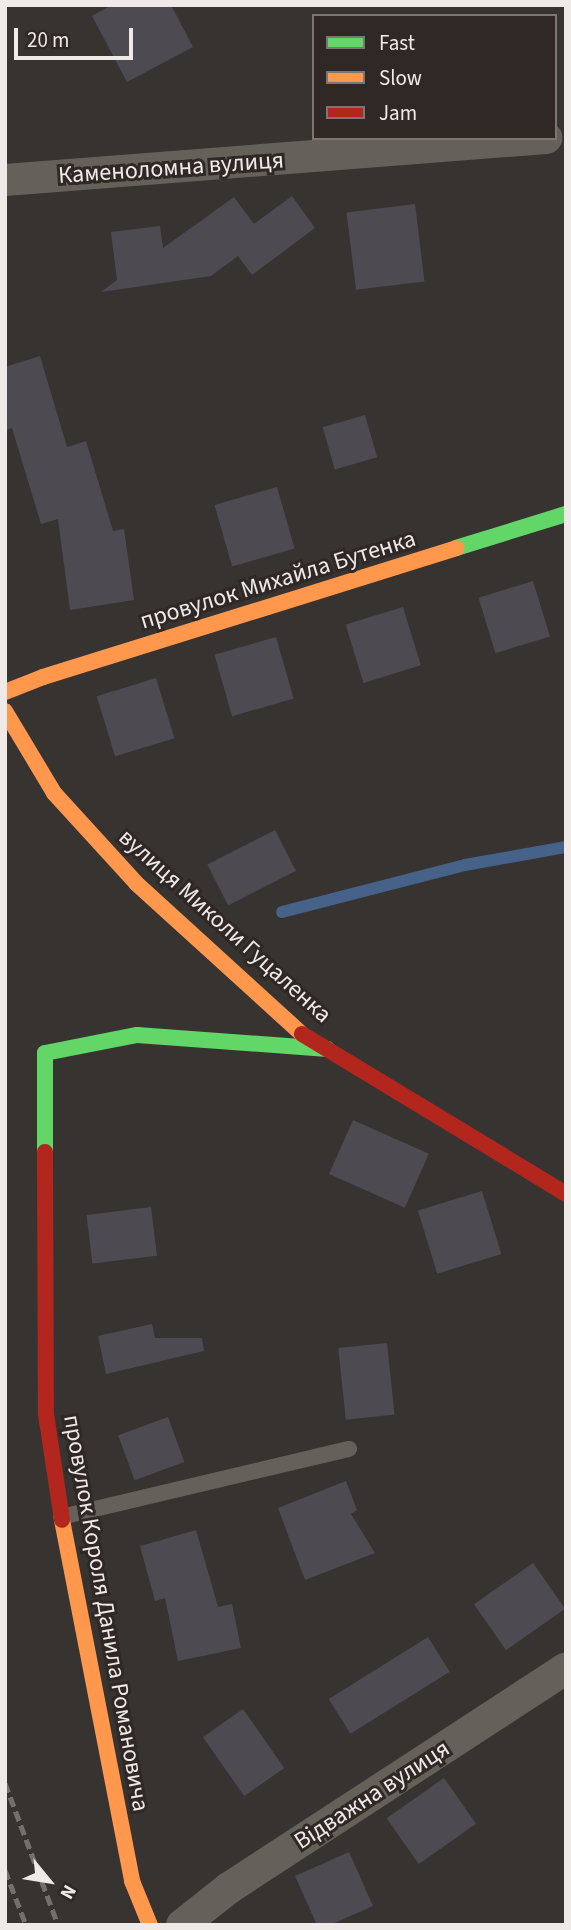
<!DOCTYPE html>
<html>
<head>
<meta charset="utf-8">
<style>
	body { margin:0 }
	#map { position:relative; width:571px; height:1930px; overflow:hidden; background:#373331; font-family:"Source Sans 3",sans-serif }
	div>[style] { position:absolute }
	.stream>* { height:12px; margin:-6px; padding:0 6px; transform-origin:6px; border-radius:6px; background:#466288 }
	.building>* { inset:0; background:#4d4a52; transform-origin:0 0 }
	.lane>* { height:16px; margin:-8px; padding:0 8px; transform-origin:8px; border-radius:8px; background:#64615a }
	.street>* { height:32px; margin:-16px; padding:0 16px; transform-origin:16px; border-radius:16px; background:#64615a }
	.fast>* { height:16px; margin:-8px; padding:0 8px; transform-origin:8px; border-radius:8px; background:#63d668 }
	.slow>* { height:16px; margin:-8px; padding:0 8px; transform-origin:8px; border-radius:8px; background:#ff974d }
	.jam>* { height:16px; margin:-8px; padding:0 8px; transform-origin:8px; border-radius:8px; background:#b3261e }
	.rail>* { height:5px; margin-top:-2.5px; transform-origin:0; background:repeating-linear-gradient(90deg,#73706c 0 10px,transparent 0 15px) }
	span { translate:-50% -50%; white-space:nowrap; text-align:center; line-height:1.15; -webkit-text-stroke:6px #2f2825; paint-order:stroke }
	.street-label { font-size:24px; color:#efeae8 }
	.frame { position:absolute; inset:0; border:7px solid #efeae8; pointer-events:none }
	.legend { position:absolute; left:312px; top:14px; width:245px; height:126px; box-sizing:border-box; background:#2f2825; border:2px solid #7c7673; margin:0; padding:9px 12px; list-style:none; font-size:21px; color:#efeae8 }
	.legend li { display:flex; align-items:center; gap:14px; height:35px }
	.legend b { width:35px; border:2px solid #7c7673 }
	.north { position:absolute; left:14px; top:1846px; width:70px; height:70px; -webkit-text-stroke:5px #2f2825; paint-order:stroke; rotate:120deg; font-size:19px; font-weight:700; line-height:28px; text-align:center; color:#efeae8 }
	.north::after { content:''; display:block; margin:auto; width:24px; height:32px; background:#efeae8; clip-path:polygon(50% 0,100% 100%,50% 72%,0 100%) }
	.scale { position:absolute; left:14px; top:28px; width:119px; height:32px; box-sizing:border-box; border:4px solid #efeae8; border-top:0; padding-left:9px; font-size:21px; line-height:24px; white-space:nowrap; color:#efeae8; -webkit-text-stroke:5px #2f2825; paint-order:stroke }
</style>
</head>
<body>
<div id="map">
	<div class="stream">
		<i style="left:282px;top:912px;width:189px;rotate:-14.4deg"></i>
		<i style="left:465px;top:865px;width:103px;rotate:-10.1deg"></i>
	</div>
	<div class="building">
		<i style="clip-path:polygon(112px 5px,171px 5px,193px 47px,127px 82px,92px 16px)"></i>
		<i style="clip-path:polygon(292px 196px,315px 228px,252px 275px,238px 256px,211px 276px,101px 292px,117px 280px,111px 232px,160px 226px,163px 248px,234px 197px,254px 224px)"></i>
		<i style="left:415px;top:204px;width:78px;height:69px;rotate:83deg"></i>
		<i style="clip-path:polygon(40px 356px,67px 447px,86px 441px,113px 531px,124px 529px,134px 600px,70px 610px,58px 519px,41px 524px,12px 428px,5px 430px,5px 367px)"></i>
		<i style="left:365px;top:415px;width:44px;height:44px;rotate:74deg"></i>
		<i style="left:277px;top:487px;width:64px;height:65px;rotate:74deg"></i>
		<i style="left:533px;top:581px;width:58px;height:57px;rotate:73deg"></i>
		<i style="left:403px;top:607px;width:61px;height:60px;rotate:73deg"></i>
		<i style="left:276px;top:637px;width:64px;height:64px;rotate:74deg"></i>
		<i style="left:156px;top:678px;width:63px;height:62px;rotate:73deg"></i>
		<i style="left:275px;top:830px;width:46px;height:76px;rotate:63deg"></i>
		<i style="left:353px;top:1120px;width:83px;height:59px;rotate:24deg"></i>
		<i style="left:482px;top:1191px;width:66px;height:67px;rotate:73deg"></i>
		<i style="left:151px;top:1207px;width:49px;height:65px;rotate:83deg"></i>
		<i style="clip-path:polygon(152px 1324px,155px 1338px,202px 1338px,204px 1351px,106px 1374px,98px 1336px)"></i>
		<i style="left:387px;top:1343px;width:72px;height:49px;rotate:84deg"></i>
		<i style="left:168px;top:1417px;width:48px;height:53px;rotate:70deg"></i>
		<i style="clip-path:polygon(346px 1481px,357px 1510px,351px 1514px,375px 1553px,305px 1580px,278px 1508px)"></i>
		<i style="clip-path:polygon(196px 1530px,218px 1607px,232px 1604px,241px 1648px,178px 1661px,165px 1598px,155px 1601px,140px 1546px)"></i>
		<i style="left:533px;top:1563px;width:56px;height:72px;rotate:55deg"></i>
		<i style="left:428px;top:1637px;width:41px;height:117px;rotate:58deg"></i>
		<i style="left:243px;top:1709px;width:72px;height:49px;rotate:55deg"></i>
		<i style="left:444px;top:1778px;width:56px;height:70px;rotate:55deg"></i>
		<i style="clip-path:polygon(349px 1852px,373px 1906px,330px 1925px,317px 1925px,295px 1876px)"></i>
	</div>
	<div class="lane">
		<i style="left:61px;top:1517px;width:296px;rotate:-13.3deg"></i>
	</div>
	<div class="street">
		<i style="left:5px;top:180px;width:543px;rotate:-4.44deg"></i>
		<i style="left:182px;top:1925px;width:60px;rotate:-38.2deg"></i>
		<i style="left:229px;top:1888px;width:402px;rotate:-33.1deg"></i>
	</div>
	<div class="fast">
		<i style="left:456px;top:548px;width:115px;rotate:-17.2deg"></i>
		<i style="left:45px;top:1152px;width:99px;rotate:-90deg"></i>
		<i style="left:45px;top:1053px;width:94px;rotate:-11.1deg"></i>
		<i style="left:137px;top:1035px;width:191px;rotate:4.2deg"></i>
	</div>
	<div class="slow">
		<i style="left:5px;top:692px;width:41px;rotate:-21.5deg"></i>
		<i style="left:43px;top:677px;width:433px;rotate:-17.3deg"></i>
		<i style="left:5px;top:711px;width:96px;rotate:59.1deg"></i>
		<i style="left:54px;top:793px;width:123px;rotate:47.6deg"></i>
		<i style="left:137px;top:884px;width:223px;rotate:42.3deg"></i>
		<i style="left:62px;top:1520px;width:368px;rotate:79deg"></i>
		<i style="left:132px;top:1881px;width:48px;rotate:67.8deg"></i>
	</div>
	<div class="jam">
		<i style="left:302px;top:1034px;width:309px;rotate:31.2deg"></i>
		<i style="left:45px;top:1152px;width:262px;rotate:89.8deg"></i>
		<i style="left:46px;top:1414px;width:107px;rotate:81.4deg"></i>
	</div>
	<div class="rail">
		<i style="left:5px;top:1783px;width:152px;rotate:69.5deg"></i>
		<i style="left:5px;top:1870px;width:59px;rotate:69.1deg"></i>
	</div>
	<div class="street-label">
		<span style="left:171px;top:168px;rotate:-4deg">Каменоломна вулиця</span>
		<span style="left:278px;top:580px;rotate:-17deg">провулок Михайла Бутенка</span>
		<span style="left:225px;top:926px;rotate:42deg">вулиця Миколи Гуцаленка</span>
		<span style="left:106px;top:1613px;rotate:80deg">провулок Короля Данила Романовича</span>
		<span style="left:372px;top:1795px;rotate:-33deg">Відважна вулиця</span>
	</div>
	<div class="frame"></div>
	<ul class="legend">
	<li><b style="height:9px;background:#63d668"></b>Fast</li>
	<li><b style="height:9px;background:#ff974d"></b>Slow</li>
	<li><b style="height:9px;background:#b3261e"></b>Jam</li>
	</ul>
	<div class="north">N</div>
	<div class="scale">20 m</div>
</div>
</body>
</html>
